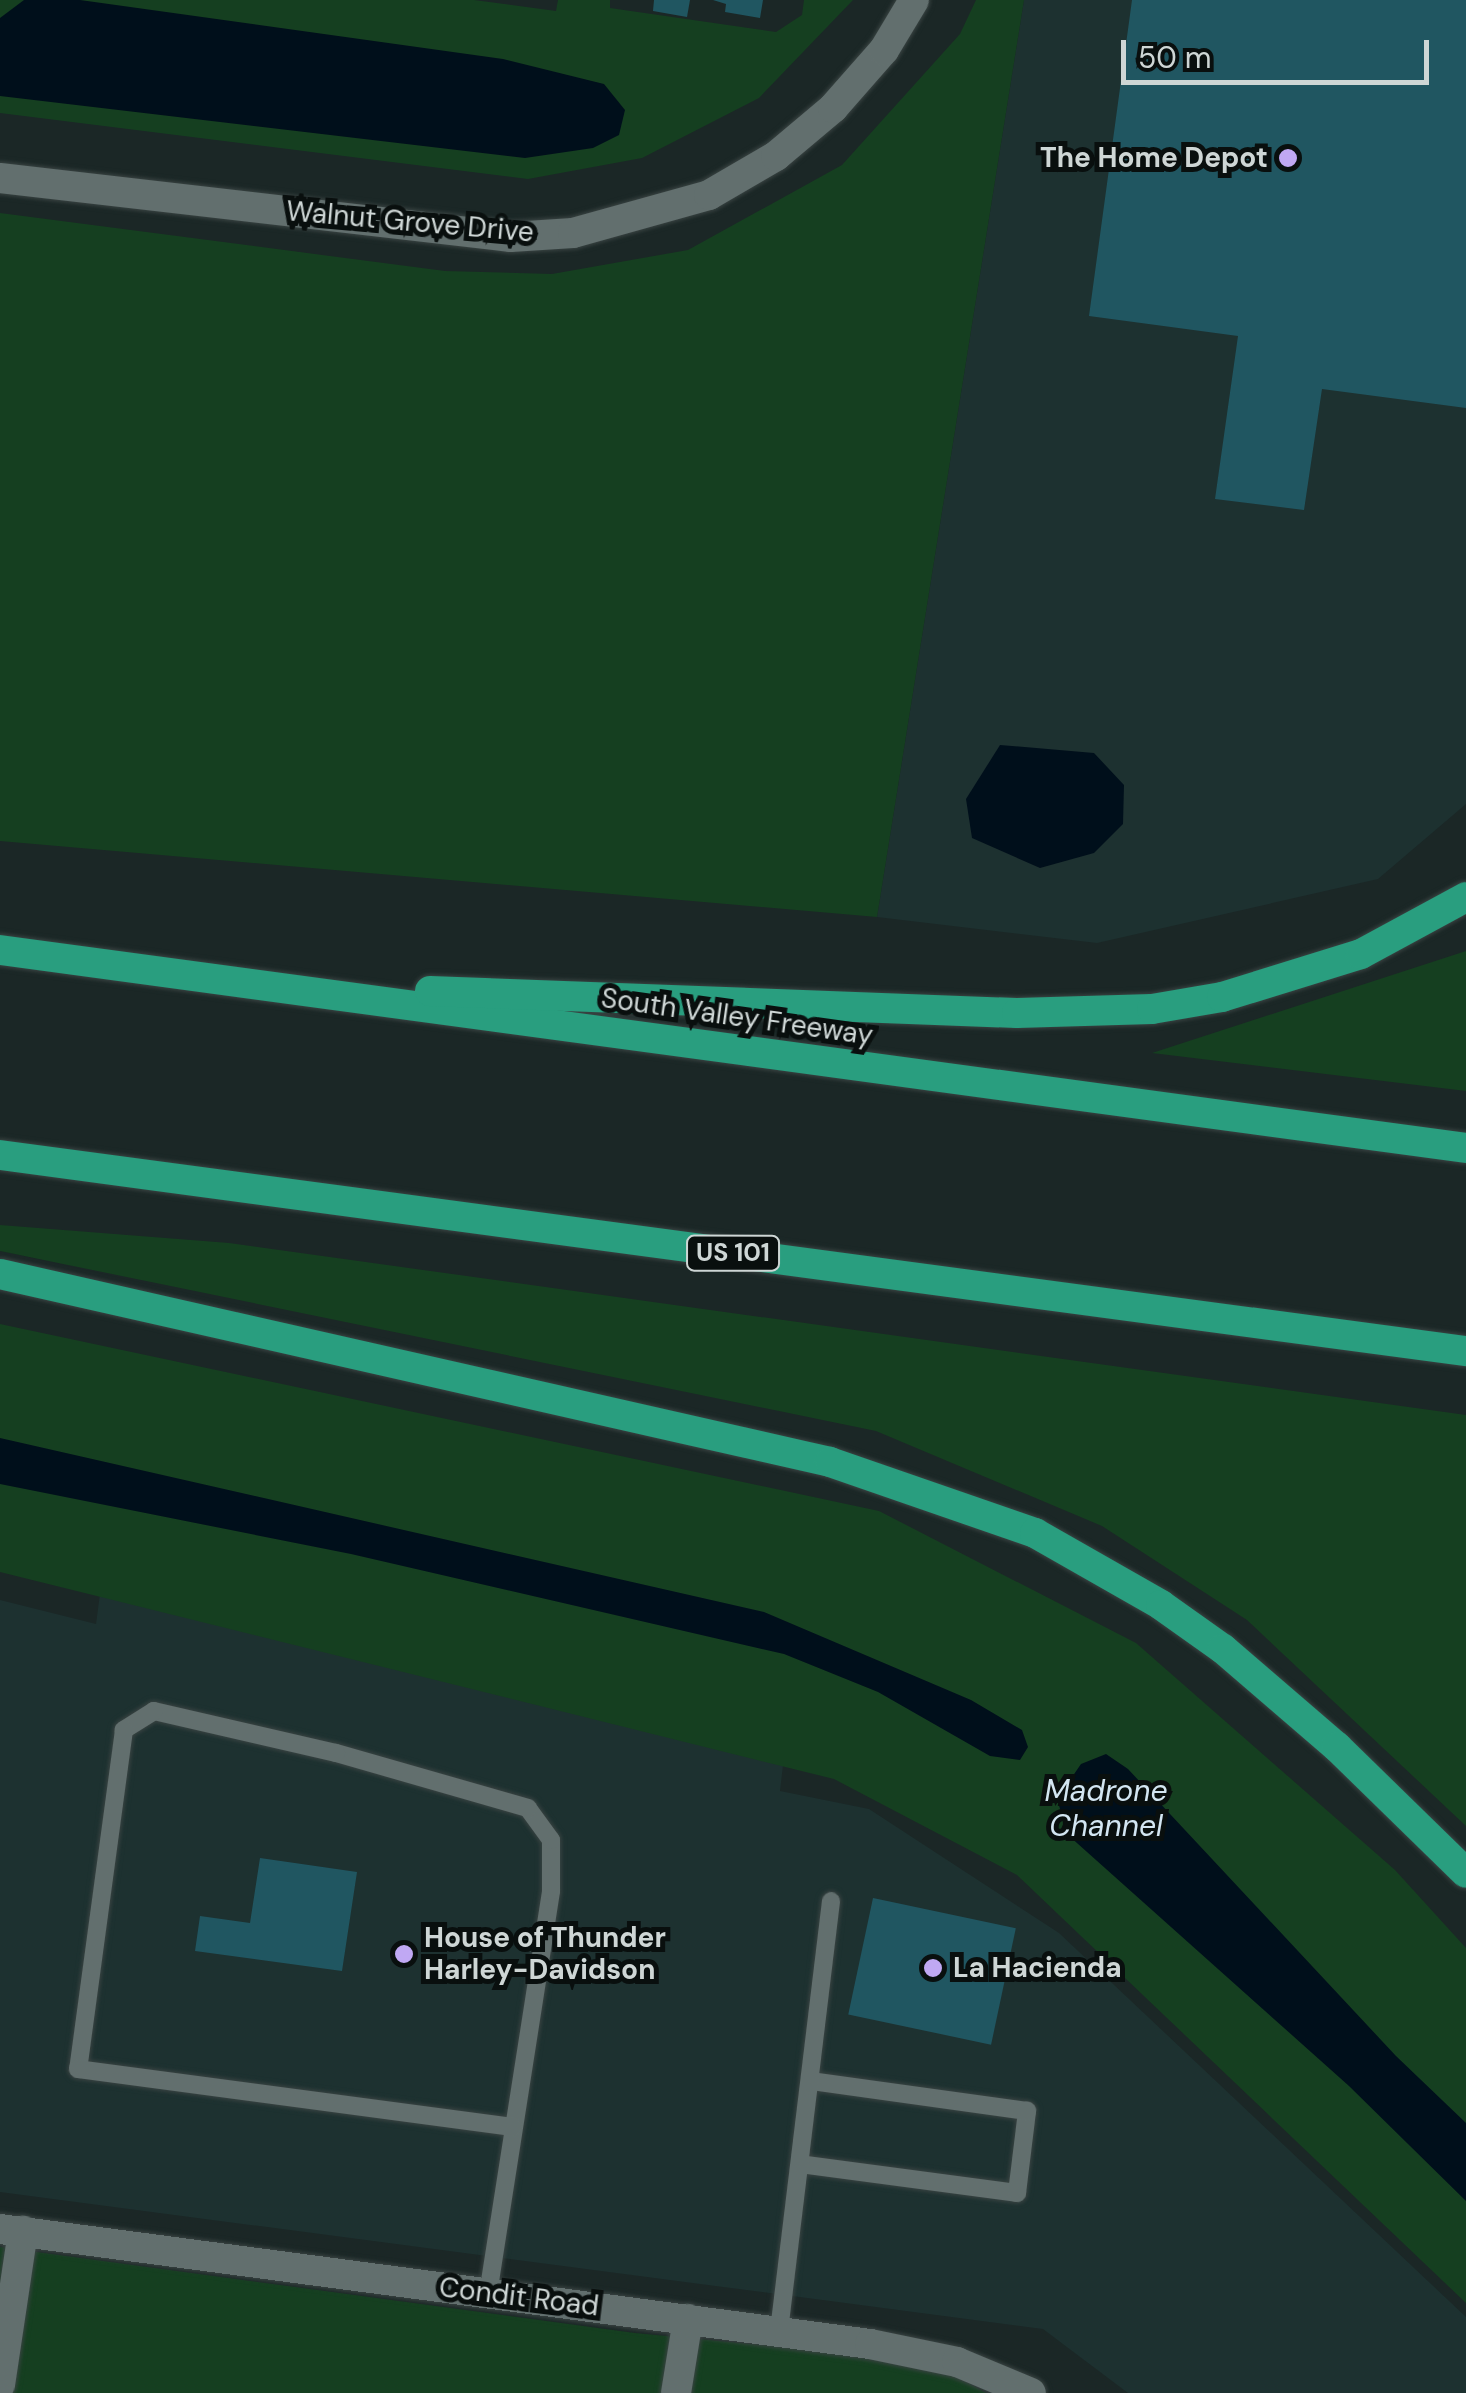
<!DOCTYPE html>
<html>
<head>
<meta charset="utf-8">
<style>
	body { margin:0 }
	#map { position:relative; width:1466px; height:2393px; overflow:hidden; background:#1b2726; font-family:"DM Sans",sans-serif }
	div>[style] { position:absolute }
	.built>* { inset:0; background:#1d3130 }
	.green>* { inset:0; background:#153f20 }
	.water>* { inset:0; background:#000f1b }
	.building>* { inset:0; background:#205661; transform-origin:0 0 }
	.roads { filter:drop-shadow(0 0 2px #394342) drop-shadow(0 0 2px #394342) }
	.service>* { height:18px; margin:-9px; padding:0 9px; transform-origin:9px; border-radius:9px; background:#626f6e }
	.minor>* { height:30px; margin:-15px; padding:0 15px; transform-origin:15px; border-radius:15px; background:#626f6e }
	.tertiary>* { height:30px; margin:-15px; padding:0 15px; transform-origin:15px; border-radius:15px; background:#626f6e }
	.motorway>* { height:30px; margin:-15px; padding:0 15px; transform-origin:15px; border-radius:15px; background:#299e7f }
	.dots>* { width:28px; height:28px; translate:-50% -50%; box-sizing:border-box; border:5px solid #090f0e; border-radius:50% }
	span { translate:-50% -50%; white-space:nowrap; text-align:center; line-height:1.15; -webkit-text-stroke:10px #090f0e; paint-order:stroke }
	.shield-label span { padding:2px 8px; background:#090f0e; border:2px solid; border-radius:8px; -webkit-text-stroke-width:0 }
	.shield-label { font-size:25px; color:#ced6d5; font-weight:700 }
	.poi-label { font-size:28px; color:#ced6d5; font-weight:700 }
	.right { translate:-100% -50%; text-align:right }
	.left { translate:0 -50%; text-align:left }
	.street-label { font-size:28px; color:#ced6d5 }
	.water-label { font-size:30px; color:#d3e6f2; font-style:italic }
	.scale { position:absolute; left:1121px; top:40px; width:308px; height:45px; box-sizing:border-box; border:5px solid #ced6d5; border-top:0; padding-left:12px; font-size:30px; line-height:35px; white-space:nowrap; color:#ced6d5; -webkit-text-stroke:8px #090f0e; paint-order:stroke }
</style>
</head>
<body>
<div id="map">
	<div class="built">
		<i style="clip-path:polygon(1024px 0,1466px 0,1466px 804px,1378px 879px,1097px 943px,877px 917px)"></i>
		<i style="clip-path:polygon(103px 1571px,786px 1740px,780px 1791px,869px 1809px,1059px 1933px,1466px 2317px,1466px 2393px,1128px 2393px,1043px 2329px,0 2192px,0 1600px,96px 1624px)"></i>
	</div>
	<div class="green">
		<i style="clip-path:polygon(0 0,474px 0,556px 11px,558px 0,610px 0,610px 8px,776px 32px,802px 15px,804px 0,853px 0,759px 98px,642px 158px,528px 179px,0 113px)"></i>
		<i style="clip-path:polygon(976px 0,1024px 0,877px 917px,0 841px,0 213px,445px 271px,552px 274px,688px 250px,842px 165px,960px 34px)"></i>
		<i style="clip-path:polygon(1466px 951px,1466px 1091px,1152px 1053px)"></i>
		<i style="clip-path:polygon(0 1225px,229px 1243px,1466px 1415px,1466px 1826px,1247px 1620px,1102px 1526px,876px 1431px,0 1251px)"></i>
		<i style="clip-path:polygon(0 1324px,879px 1511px,1136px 1643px,1395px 1870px,1466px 1948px,1466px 2303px,1017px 1875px,834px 1779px,0 1572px)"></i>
		<i style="clip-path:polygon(0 2247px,635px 2333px,930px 2361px,986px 2393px,0 2393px)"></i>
	</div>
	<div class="water">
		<i style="clip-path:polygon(24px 0,80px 0,503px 59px,604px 84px,625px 110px,619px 135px,593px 148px,525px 158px,0 96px,0 18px)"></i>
		<i style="clip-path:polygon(1000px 745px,1094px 753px,1124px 785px,1123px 824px,1094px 853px,1040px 868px,972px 838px,966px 799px)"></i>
		<i style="clip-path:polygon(0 1438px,764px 1612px,971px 1700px,1022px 1730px,1028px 1747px,1020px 1760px,990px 1756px,878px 1692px,784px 1654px,351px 1554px,0 1484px)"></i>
		<i style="clip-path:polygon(1106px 1754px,1128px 1769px,1396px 2056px,1466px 2123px,1466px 2201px,1349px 2086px,1068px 1835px,1057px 1799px,1081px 1764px)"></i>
	</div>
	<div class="building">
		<i style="clip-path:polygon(654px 0,690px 0,687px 17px,653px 11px)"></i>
		<i style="clip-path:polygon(713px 0,763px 0,760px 18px,725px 12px,726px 4px)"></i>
		<i style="clip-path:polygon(1132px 0,1466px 0,1466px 408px,1322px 389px,1304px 510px,1215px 499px,1238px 336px,1089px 316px)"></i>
		<i style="clip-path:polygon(260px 1858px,357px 1872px,342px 1971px,195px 1951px,200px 1916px,250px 1923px)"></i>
		<i style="left:873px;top:1898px;width:146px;height:119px;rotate:12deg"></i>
	</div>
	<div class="roads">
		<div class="service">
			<i style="left:800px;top:2164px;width:219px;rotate:7.6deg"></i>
			<i style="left:1017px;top:2193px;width:83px;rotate:-83deg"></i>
			<i style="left:1027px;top:2111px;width:219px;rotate:-172.1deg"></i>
			<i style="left:488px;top:2294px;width:408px;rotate:-81.1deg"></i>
			<i style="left:551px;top:1891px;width:51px;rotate:-90deg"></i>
			<i style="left:551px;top:1840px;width:39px;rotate:-126deg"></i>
			<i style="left:528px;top:1808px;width:200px;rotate:-164deg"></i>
			<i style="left:336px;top:1753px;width:187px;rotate:-167deg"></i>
			<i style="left:154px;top:1711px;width:36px;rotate:148deg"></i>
			<i style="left:124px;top:1730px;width:342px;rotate:97.7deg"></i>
			<i style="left:78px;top:2069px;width:439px;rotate:7.6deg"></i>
			<i style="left:779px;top:2331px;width:433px;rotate:-83.1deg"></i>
		</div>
		<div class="minor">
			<i style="left:0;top:178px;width:514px;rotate:6.59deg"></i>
			<i style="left:511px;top:237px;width:62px;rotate:-3.7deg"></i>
			<i style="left:573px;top:233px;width:141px;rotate:-15.6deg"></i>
			<i style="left:709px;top:195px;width:78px;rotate:-30.2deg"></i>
			<i style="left:776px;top:156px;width:75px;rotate:-40.1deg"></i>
			<i style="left:833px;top:108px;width:77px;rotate:-48.7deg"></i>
			<i style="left:884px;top:50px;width:58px;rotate:-59deg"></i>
			<i style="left:0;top:2385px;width:156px;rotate:-81.5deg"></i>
			<i style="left:676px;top:2393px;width:75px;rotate:-80.8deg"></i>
		</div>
		<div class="tertiary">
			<i style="left:0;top:2229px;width:878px;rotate:7.53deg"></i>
			<i style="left:870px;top:2344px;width:89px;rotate:11.7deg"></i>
			<i style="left:957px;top:2362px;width:80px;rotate:22.7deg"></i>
		</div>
		<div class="motorway">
			<i style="left:0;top:950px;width:1479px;rotate:7.69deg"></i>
			<i style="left:430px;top:991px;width:587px;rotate:2.15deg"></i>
			<i style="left:1017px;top:1013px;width:135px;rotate:-1.7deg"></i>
			<i style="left:1152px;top:1009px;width:71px;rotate:-9.7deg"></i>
			<i style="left:1222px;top:997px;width:145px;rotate:-17.2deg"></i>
			<i style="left:1361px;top:954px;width:119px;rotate:-28.5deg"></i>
			<i style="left:0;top:1155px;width:1479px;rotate:7.62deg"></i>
			<i style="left:0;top:1274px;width:851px;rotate:12.76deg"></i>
			<i style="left:830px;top:1462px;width:217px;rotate:19.1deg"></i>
			<i style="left:1035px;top:1533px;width:145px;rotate:29.7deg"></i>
			<i style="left:1161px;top:1605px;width:76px;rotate:35.4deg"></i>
			<i style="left:1223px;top:1649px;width:150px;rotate:40.7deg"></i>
			<i style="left:1337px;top:1747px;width:180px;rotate:44.3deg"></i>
		</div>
	</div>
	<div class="dots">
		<i style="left:1288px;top:158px;background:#c0a8f3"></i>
		<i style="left:404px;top:1954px;background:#c0a8f3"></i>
		<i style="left:933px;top:1968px;background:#c0a8f3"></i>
	</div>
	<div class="shield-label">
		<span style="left:733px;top:1253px">US 101</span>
	</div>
	<div class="poi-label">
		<span class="right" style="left:1268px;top:158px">The Home Depot</span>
		<span class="left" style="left:424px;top:1954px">House of Thunder<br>Harley-Davidson</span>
		<span class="left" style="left:953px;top:1968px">La Hacienda</span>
	</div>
	<div class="street-label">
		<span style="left:410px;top:222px;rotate:5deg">Walnut Grove Drive</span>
		<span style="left:737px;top:1017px;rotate:8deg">South Valley Freeway</span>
		<span style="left:519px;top:2297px;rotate:7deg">Condit Road</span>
	</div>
	<div class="water-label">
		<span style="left:1106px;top:1808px">Madrone<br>Channel</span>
	</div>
	<div class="scale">50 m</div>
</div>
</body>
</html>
